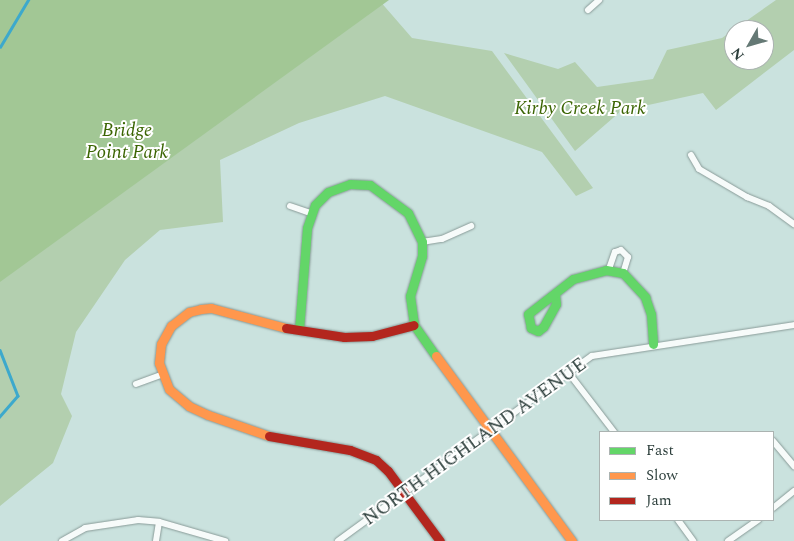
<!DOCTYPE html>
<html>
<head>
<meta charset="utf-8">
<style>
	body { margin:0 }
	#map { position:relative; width:794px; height:541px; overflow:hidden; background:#cae2de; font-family:Spectral,serif }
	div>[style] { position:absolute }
	.green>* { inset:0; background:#b3cfaf }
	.forest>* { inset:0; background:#a2c795 }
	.stream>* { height:2.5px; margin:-1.25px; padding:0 1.25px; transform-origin:1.25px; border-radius:1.25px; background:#3da9cc }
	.roads { filter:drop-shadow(0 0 1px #899b98) drop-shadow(0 0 1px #899b98) }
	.street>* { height:6px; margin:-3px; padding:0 3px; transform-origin:3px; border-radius:3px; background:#f7fbfa }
	.fast>* { height:9px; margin:-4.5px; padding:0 4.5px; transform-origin:4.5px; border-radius:4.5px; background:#63d668 }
	.slow>* { height:9px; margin:-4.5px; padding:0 4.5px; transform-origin:4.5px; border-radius:4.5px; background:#ff974d }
	.jam>* { height:9px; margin:-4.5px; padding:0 4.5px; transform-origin:4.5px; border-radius:4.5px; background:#b3261e }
	span { translate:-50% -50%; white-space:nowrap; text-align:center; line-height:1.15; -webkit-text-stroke:4px #fff; paint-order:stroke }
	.park-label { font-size:19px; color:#3b6503; font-style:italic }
	.street-label { font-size:19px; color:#2e403d }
	.legend { position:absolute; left:599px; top:431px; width:175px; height:90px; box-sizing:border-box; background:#fff; border:1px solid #abb3b1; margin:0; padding:6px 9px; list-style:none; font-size:15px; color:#2e403d }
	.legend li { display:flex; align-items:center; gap:10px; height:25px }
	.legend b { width:25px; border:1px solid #abb3b1 }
	.north { position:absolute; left:724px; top:20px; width:50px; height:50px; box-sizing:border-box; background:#fff; border:1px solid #abb3b1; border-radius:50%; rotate:232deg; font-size:14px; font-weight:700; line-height:20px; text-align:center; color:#2e403d }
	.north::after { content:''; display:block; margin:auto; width:18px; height:22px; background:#657975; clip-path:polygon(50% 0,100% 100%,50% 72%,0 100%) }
</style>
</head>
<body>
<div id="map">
	<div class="green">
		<i style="clip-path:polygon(379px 0,412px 38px,492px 51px,593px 188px,576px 196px,542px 152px,385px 96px,299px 123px,220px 160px,223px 222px,160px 230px,125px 260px,76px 332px,61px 394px,72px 416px,53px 463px,0 506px,0 123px)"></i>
		<i style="clip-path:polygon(evenodd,776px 0,794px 0,794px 50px,716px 110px,703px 93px,621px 111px,575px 151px,504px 53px,558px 69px,575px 62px,597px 87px,653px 79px,667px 50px,722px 38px,776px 0,734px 30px,764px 30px,764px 60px,734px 60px,734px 30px)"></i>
	</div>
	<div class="forest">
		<i style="clip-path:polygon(0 0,389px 0,0 282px)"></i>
	</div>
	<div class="stream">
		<i style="left:0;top:47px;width:55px;rotate:-59.2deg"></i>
		<i style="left:0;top:350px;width:49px;rotate:68.6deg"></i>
		<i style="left:18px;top:396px;width:28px;rotate:131deg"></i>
	</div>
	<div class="roads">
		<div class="street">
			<i style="left:588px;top:10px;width:15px;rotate:-42deg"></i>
			<i style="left:691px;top:155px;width:16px;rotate:60deg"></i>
			<i style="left:699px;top:169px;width:56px;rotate:30.3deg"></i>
			<i style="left:747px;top:197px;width:24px;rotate:22deg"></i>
			<i style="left:769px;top:206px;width:31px;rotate:36deg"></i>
			<i style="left:290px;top:206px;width:21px;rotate:19deg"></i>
			<i style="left:422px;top:242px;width:20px;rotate:-9deg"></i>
			<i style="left:442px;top:239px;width:32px;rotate:-24deg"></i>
			<i style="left:609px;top:269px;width:18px;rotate:-71deg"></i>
			<i style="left:615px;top:252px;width:6px;rotate:-18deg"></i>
			<i style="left:621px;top:250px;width:10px;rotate:45deg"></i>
			<i style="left:628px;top:257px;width:17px;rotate:107deg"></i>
			<i style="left:568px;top:372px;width:76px;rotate:52.5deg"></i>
			<i style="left:136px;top:384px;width:27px;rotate:-20deg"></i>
			<i style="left:773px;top:441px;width:33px;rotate:50deg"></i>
			<i style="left:773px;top:508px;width:27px;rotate:-39deg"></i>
			<i style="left:678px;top:520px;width:26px;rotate:54deg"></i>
			<i style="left:62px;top:541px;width:26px;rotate:-29deg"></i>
			<i style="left:85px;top:528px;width:54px;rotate:-8.6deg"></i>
			<i style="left:138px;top:520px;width:21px;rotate:5deg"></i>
			<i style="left:159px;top:522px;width:69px;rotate:16.1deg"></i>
			<i style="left:156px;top:541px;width:19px;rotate:-81deg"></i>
			<i style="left:338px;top:541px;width:314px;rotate:-36.1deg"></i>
			<i style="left:592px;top:356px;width:204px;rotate:-8.7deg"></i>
			<i style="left:728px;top:541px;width:37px;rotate:-35deg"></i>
		</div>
		<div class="fast">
			<i style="left:555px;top:295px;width:9px;rotate:84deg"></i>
			<i style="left:556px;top:304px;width:26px;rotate:119deg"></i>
			<i style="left:543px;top:327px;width:6px;rotate:141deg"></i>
			<i style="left:538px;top:331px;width:8px;rotate:-157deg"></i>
			<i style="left:531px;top:328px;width:14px;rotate:-102deg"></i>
			<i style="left:528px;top:314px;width:57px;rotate:-37.9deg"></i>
			<i style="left:573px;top:279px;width:34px;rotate:-15deg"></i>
			<i style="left:606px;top:270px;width:17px;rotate:10deg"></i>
			<i style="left:623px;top:273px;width:33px;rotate:47deg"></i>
			<i style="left:645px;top:297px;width:18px;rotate:71deg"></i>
			<i style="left:651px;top:314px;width:30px;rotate:86deg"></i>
			<i style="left:299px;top:330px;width:102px;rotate:-85.5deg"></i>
			<i style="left:307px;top:228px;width:24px;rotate:-71deg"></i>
			<i style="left:315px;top:205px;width:18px;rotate:-45deg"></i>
			<i style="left:328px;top:192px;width:23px;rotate:-20deg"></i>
			<i style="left:350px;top:184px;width:20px;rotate:3deg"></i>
			<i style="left:370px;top:185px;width:47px;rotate:36.4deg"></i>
			<i style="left:408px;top:213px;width:32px;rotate:64deg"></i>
			<i style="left:422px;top:242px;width:14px;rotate:90deg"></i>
			<i style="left:422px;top:256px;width:42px;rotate:106.7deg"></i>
			<i style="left:410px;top:296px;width:29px;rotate:82deg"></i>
			<i style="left:414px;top:325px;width:38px;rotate:55deg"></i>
		</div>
		<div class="slow">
			<i style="left:436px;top:356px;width:230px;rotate:53.7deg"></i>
			<i style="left:269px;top:436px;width:65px;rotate:-161deg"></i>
			<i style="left:208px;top:415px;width:21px;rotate:-155deg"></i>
			<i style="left:189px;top:406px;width:26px;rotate:-140deg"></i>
			<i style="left:169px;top:389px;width:28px;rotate:-111deg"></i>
			<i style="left:159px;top:363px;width:19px;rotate:-84deg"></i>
			<i style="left:161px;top:344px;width:21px;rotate:-61deg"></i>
			<i style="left:171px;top:326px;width:23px;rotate:-38deg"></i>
			<i style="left:189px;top:312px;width:12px;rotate:-14deg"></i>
			<i style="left:201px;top:309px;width:10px;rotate:-6deg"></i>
			<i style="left:211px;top:308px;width:78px;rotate:14.9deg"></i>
		</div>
		<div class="jam">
			<i style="left:286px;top:328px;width:59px;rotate:8.8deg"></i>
			<i style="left:344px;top:337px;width:28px;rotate:-2deg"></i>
			<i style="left:372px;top:336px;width:43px;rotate:-14.7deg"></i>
			<i style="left:269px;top:436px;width:82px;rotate:9.8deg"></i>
			<i style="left:350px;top:450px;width:28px;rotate:21deg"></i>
			<i style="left:376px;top:460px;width:16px;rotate:43deg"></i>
			<i style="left:388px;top:471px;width:87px;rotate:53.4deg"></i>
		</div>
	</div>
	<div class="park-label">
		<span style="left:580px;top:109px">Kirby Creek Park</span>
		<span style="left:127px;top:142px">Bridge<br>Point Park</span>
	</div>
	<div class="street-label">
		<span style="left:475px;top:442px;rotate:-36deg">NORTH HIGHLAND AVENUE</span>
	</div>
	<ul class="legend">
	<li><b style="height:6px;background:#63d668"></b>Fast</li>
	<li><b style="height:6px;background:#ff974d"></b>Slow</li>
	<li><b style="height:6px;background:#b3261e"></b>Jam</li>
	</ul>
	<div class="north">N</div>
</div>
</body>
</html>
